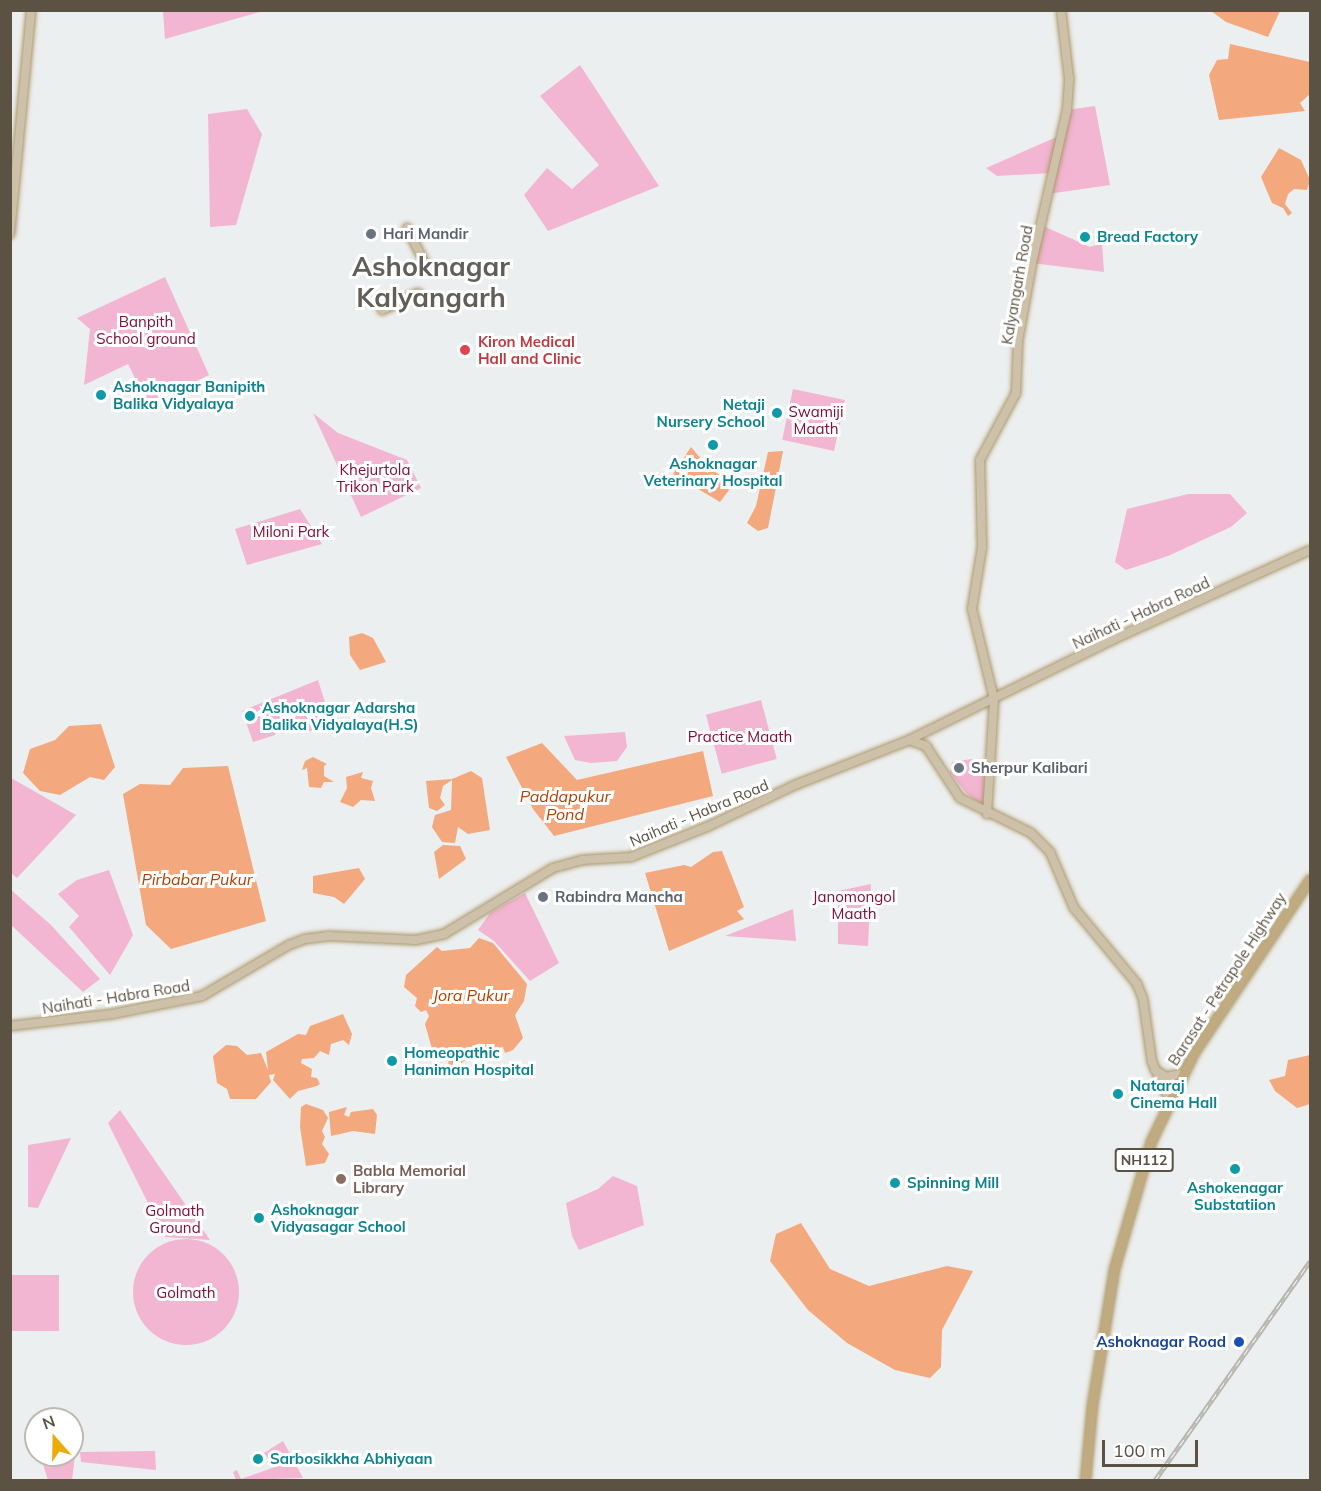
<!DOCTYPE html>
<html>
<head>
<meta charset="utf-8">
<style>
	body { margin:0 }
	#map { position:relative; width:1321px; height:1491px; overflow:hidden; background:#ecefef; font-family:Mulish,sans-serif }
	div>[style] { position:absolute }
	.green>* { inset:0; background:#f2b5d2; transform-origin:0 0 }
	.round { border-radius:50% }
	.water>* { inset:0; background:#f3a87e }
	.roads { filter:drop-shadow(0 0 2px #ac976a) drop-shadow(0 0 2px #ac976a) }
	.major>* { height:8px; margin:-4px; padding:0 4px; transform-origin:4px; border-radius:4px; background:#cec1a9 }
	.highway>* { height:9px; margin:-4.5px; padding:0 4.5px; transform-origin:4.5px; border-radius:4.5px; background:#c0aa7f }
	.rail>* { height:4.5px; margin-top:-2.25px; transform-origin:0; background:repeating-linear-gradient(90deg,#fff 0 7px,#b8b5ae 0 14px); box-sizing:border-box; border-block:2px solid #b8b5ae }
	.dots>* { width:16px; height:16px; translate:-50% -50%; box-sizing:border-box; border:3px solid #fff; border-radius:50% }
	span { translate:-50% -50%; white-space:nowrap; text-align:center; line-height:1.15; -webkit-text-stroke:6px #fff; paint-order:stroke }
	.shield-label span { padding:2px 4px; background:#fff; border:2px solid; border-radius:4px; -webkit-text-stroke-width:0 }
	.shield-label { font-size:14px; color:#5b5243; font-weight:700 }
	.worship-label { font-size:15px; color:#5b616d; font-weight:700 }
	.left { translate:0 -50%; text-align:left }
	.culture-label { font-size:15px; color:#0d838f; font-weight:700 }
	.right { translate:-100% -50%; text-align:right }
	.street-label { font-size:15px; color:#5b5243 }
	.park-label { font-size:15px; color:#820f37 }
	.health-label { font-size:15px; color:#be3a42; font-weight:700 }
	.education-label { font-size:15px; color:#785e54; font-weight:700 }
	.transit-label { font-size:15px; color:#164399; font-weight:700 }
	.water-label { font-size:16px; color:#b14000; font-style:italic }
	.town-label { font-size:27px; color:#625f58; font-weight:700 }
	.frame { position:absolute; inset:0; border:12px solid #5b5243; pointer-events:none }
	.north { position:absolute; left:24px; top:1407px; width:60px; height:60px; box-sizing:border-box; background:#fff; border:2px solid #bdbab4; border-radius:50%; rotate:340deg; font-size:16px; font-weight:700; line-height:24px; text-align:center; color:#5b5243 }
	.north::after { content:''; display:block; margin:auto; width:21px; height:27px; background:#ecab0a; clip-path:polygon(50% 0,100% 100%,50% 72%,0 100%) }
	.scale { position:absolute; left:1102px; top:1440px; width:96px; height:27px; box-sizing:border-box; border:3px solid #5b5243; border-top:0; padding-left:8px; font-size:18px; line-height:21px; white-space:nowrap; color:#5b5243; -webkit-text-stroke:4px #fff; paint-order:stroke }
</style>
</head>
<body>
<div id="map">
	<div class="green">
		<i style="clip-path:polygon(163px 11px,163px 10px,263px 11px,165px 39px)"></i>
		<i style="clip-path:polygon(580px 65px,659px 186px,548px 231px,524px 195px,547px 168px,572px 189px,599px 165px,540px 96px)"></i>
		<i style="clip-path:polygon(1095px 106px,1110px 185px,1048px 194px,1052px 173px,997px 176px,986px 168px,1061px 135px,1067px 110px)"></i>
		<i style="clip-path:polygon(247px 109px,262px 134px,236px 225px,210px 227px,208px 114px)"></i>
		<i style="clip-path:polygon(1041px 225px,1090px 247px,1102px 243px,1104px 272px,1032px 263px)"></i>
		<i style="clip-path:polygon(165px 277px,209px 375px,148px 404px,128px 364px,84px 385px,90px 329px,77px 318px)"></i>
		<i style="left:793px;top:389px;width:53px;height:52px;rotate:12deg"></i>
		<i style="clip-path:polygon(313px 413px,338px 433px,407px 460px,421px 488px,361px 517px)"></i>
		<i style="clip-path:polygon(1188px 494px,1230px 494px,1247px 513px,1231px 527px,1168px 556px,1126px 570px,1115px 562px,1127px 509px)"></i>
		<i style="clip-path:polygon(300px 509px,322px 544px,247px 565px,235px 529px)"></i>
		<i style="clip-path:polygon(318px 680px,333px 728px,309px 731px,304px 724px,280px 725px,275px 735px,253px 742px,242px 711px)"></i>
		<i style="left:761px;top:700px;width:61px;height:57px;rotate:75deg"></i>
		<i style="clip-path:polygon(625px 732px,627px 747px,617px 761px,591px 763px,575px 760px,564px 736px)"></i>
		<i style="clip-path:polygon(972px 759px,986px 778px,986px 808px,966px 793px,950px 772px,952px 762px)"></i>
		<i style="clip-path:polygon(11px 778px,76px 815px,17px 878px,11px 873px)"></i>
		<i style="clip-path:polygon(109px 870px,133px 935px,110px 975px,69px 927px,79px 916px,58px 894px,77px 880px)"></i>
		<i style="clip-path:polygon(871px 884px,868px 946px,838px 944px,838px 891px)"></i>
		<i style="clip-path:polygon(10px 889px,51px 925px,100px 979px,83px 992px,11px 925px)"></i>
		<i style="clip-path:polygon(525px 893px,559px 963px,530px 981px,494px 941px,478px 930px,490px 913px)"></i>
		<i style="clip-path:polygon(793px 909px,796px 941px,725px 936px)"></i>
		<i style="clip-path:polygon(120px 1110px,210px 1240px,165px 1237px,108px 1123px)"></i>
		<i style="clip-path:polygon(71px 1138px,38px 1208px,28px 1207px,28px 1145px)"></i>
		<i style="clip-path:polygon(613px 1176px,637px 1186px,644px 1225px,579px 1250px,572px 1236px,566px 1203px,598px 1189px)"></i>
		<i class="round" style="left:133px;top:1239px;width:106px;height:106px"></i>
		<i style="left:10px;top:1275px;width:49px;height:56px"></i>
		<i style="clip-path:polygon(283px 1441px,303px 1478px,236px 1480px,233px 1472px,237px 1470px,241px 1479px,275px 1467px,264px 1453px)"></i>
		<i style="clip-path:polygon(155px 1451px,156px 1470px,81px 1462px,80px 1452px)"></i>
		<i style="clip-path:polygon(75px 1456px,72px 1480px,48px 1480px,41px 1458px)"></i>
	</div>
	<div class="water">
		<i style="clip-path:polygon(1211px 11px,1280px 11px,1268px 37px,1226px 22px)"></i>
		<i style="clip-path:polygon(1230px 44px,1310px 62px,1310px 94px,1300px 103px,1305px 111px,1219px 120px,1209px 75px,1217px 60px,1228px 59px)"></i>
		<i style="clip-path:polygon(1279px 148px,1301px 160px,1310px 180px,1307px 190px,1294px 189px,1288px 194px,1285px 204px,1292px 213px,1288px 216px,1283px 208px,1272px 203px,1261px 177px)"></i>
		<i style="clip-path:polygon(691px 447px,707px 466px,729px 482px,729px 490px,720px 502px,673px 474px)"></i>
		<i style="clip-path:polygon(783px 451px,768px 528px,758px 531px,747px 523px,756px 506px,768px 452px)"></i>
		<i style="clip-path:polygon(362px 633px,373px 638px,386px 662px,360px 670px,350px 655px,349px 637px)"></i>
		<i style="clip-path:polygon(101px 724px,115px 767px,104px 780px,90px 777px,60px 795px,40px 791px,23px 773px,30px 749px,55px 740px,69px 726px)"></i>
		<i style="clip-path:polygon(542px 743px,577px 780px,703px 751px,713px 796px,554px 836px,533px 809px,506px 757px)"></i>
		<i style="clip-path:polygon(313px 757px,327px 764px,324px 766px,324px 776px,334px 782px,324px 782px,321px 788px,309px 787px,307px 768px,302px 770px,305px 761px)"></i>
		<i style="clip-path:polygon(228px 766px,266px 921px,171px 949px,146px 925px,123px 794px,140px 784px,170px 785px,183px 768px)"></i>
		<i style="clip-path:polygon(471px 771px,482px 778px,490px 830px,468px 834px,458px 827px,455px 843px,442px 842px,432px 827px,435px 815px,451px 810px,452px 780px,443px 786px,440px 798px,445px 805px,437px 811px,429px 808px,426px 781px,452px 779px)"></i>
		<i style="clip-path:polygon(363px 772px,361px 778px,373px 781px,371px 788px,375px 801px,361px 800px,353px 807px,340px 802px,347px 788px,346px 777px)"></i>
		<i style="clip-path:polygon(443px 845px,460px 846px,466px 859px,439px 879px,434px 852px)"></i>
		<i style="clip-path:polygon(722px 851px,744px 907px,737px 911px,744px 919px,669px 951px,645px 873px,684px 865px,691px 867px,713px 852px)"></i>
		<i style="clip-path:polygon(359px 868px,365px 879px,344px 904px,334px 897px,313px 893px,313px 876px)"></i>
		<i style="clip-path:polygon(479px 938px,493px 943px,527px 984px,524px 1001px,515px 1015px,523px 1038px,513px 1050px,505px 1053px,503px 1047px,478px 1052px,449px 1071px,448px 1057px,433px 1058px,429px 1053px,432px 1049px,425px 1024px,429px 1016px,426px 1010px,421px 1012px,415px 1006px,417px 998px,404px 987px,406px 975px,437px 947px,442px 951px,470px 948px)"></i>
		<i style="clip-path:polygon(343px 1014px,352px 1034px,349px 1045px,343px 1040px,331px 1044px,329px 1055px,320px 1051px,314px 1058px,302px 1059px,301px 1063px,312px 1069px,311px 1077px,317px 1078px,320px 1084px,317px 1086px,298px 1091px,290px 1099px,273px 1080px,275px 1074px,269px 1075px,271px 1082px,256px 1099px,230px 1099px,227px 1089px,217px 1083px,213px 1056px,226px 1045px,237px 1046px,247px 1055px,261px 1053px,268px 1070px,266px 1052px,298px 1034px,306px 1035px,310px 1026px)"></i>
		<i style="clip-path:polygon(1310px 1055px,1310px 1104px,1297px 1108px,1275px 1091px,1269px 1080px,1285px 1076px,1288px 1060px)"></i>
		<i style="clip-path:polygon(306px 1104px,323px 1110px,328px 1118px,322px 1131px,325px 1137px,322px 1144px,329px 1154px,325px 1163px,306px 1166px,300px 1127px,301px 1107px)"></i>
		<i style="clip-path:polygon(347px 1107px,344px 1115px,349px 1117px,351px 1112px,373px 1109px,377px 1115px,375px 1134px,353px 1131px,331px 1136px,329px 1112px)"></i>
		<i style="clip-path:polygon(801px 1223px,830px 1269px,869px 1286px,947px 1266px,973px 1271px,942px 1330px,941px 1367px,930px 1378px,895px 1370px,847px 1343px,808px 1310px,770px 1261px,776px 1234px)"></i>
	</div>
	<div class="roads">
		<div class="major">
			<i style="left:407px;top:228px;width:39px;rotate:63deg"></i>
			<i style="left:10px;top:234px;width:225px;rotate:-84.6deg"></i>
			<i style="left:382px;top:310px;width:40px;rotate:-25deg"></i>
			<i style="left:909px;top:740px;width:18px;rotate:19deg"></i>
			<i style="left:926px;top:746px;width:62px;rotate:56.8deg"></i>
			<i style="left:960px;top:798px;width:79px;rotate:26.2deg"></i>
			<i style="left:1031px;top:833px;width:27px;rotate:45deg"></i>
			<i style="left:1050px;top:852px;width:61px;rotate:66.8deg"></i>
			<i style="left:1074px;top:908px;width:99px;rotate:50.3deg"></i>
			<i style="left:1137px;top:984px;width:16px;rotate:68deg"></i>
			<i style="left:1143px;top:999px;width:64px;rotate:81.9deg"></i>
			<i style="left:1152px;top:1062px;width:40px;rotate:65deg"></i>
			<i style="left:987px;top:814px;width:115px;rotate:-86.5deg"></i>
			<i style="left:994px;top:699px;width:93px;rotate:-103.7deg"></i>
			<i style="left:972px;top:609px;width:63px;rotate:-80.8deg"></i>
			<i style="left:982px;top:547px;width:87px;rotate:-91.3deg"></i>
			<i style="left:980px;top:460px;width:76px;rotate:-61.8deg"></i>
			<i style="left:1016px;top:393px;width:52px;rotate:-87.8deg"></i>
			<i style="left:1018px;top:341px;width:79px;rotate:-79.8deg"></i>
			<i style="left:1032px;top:263px;width:157px;rotate:-77.1deg"></i>
			<i style="left:1067px;top:110px;width:32px;rotate:-86deg"></i>
			<i style="left:1069px;top:78px;width:68px;rotate:-96.7deg"></i>
			<i style="left:10px;top:1026px;width:103px;rotate:-6.7deg"></i>
			<i style="left:112px;top:1014px;width:92px;rotate:-11.3deg"></i>
			<i style="left:202px;top:996px;width:101px;rotate:-30.4deg"></i>
			<i style="left:289px;top:945px;width:17px;rotate:-21deg"></i>
			<i style="left:305px;top:939px;width:24px;rotate:-7deg"></i>
			<i style="left:329px;top:936px;width:87px;rotate:2.6deg"></i>
			<i style="left:416px;top:940px;width:29px;rotate:-12deg"></i>
			<i style="left:444px;top:934px;width:127px;rotate:-31.2deg"></i>
			<i style="left:553px;top:868px;width:30px;rotate:-15deg"></i>
			<i style="left:582px;top:860px;width:49px;rotate:-3.5deg"></i>
			<i style="left:631px;top:857px;width:84px;rotate:-21.7deg"></i>
			<i style="left:709px;top:826px;width:95px;rotate:-25.5deg"></i>
			<i style="left:795px;top:785px;width:123px;rotate:-21.5deg"></i>
			<i style="left:909px;top:740px;width:226px;rotate:-26.2deg"></i>
			<i style="left:1112px;top:640px;width:217px;rotate:-24.4deg"></i>
			<i style="left:1155px;top:1070px;width:13px;rotate:32deg"></i>
			<i style="left:1166px;top:1077px;width:16px;rotate:-11deg"></i>
		</div>
		<div class="highway">
			<i style="left:1085px;top:1480px;width:75px;rotate:-84.7deg"></i>
			<i style="left:1092px;top:1405px;width:138px;rotate:-80.8deg"></i>
			<i style="left:1114px;top:1269px;width:133px;rotate:-73.9deg"></i>
			<i style="left:1151px;top:1141px;width:99px;rotate:-64.2deg"></i>
			<i style="left:1194px;top:1052px;width:208px;rotate:-56.2deg"></i>
		</div>
	</div>
	<div class="rail">
		<i style="left:1155px;top:1480px;width:268px;rotate:-54.7deg"></i>
	</div>
	<div class="dots">
		<i style="left:371px;top:234px;background:#6b7280"></i>
		<i style="left:1085px;top:237px;background:#0f9aa8"></i>
		<i style="left:465px;top:350px;background:#e0444e"></i>
		<i style="left:101px;top:395px;background:#0f9aa8"></i>
		<i style="left:777px;top:413px;background:#0f9aa8"></i>
		<i style="left:713px;top:445px;background:#0f9aa8"></i>
		<i style="left:250px;top:716px;background:#0f9aa8"></i>
		<i style="left:959px;top:768px;background:#6b7280"></i>
		<i style="left:543px;top:897px;background:#6b7280"></i>
		<i style="left:392px;top:1061px;background:#0f9aa8"></i>
		<i style="left:1118px;top:1094px;background:#0f9aa8"></i>
		<i style="left:1235px;top:1169px;background:#0f9aa8"></i>
		<i style="left:341px;top:1179px;background:#8d6e63"></i>
		<i style="left:895px;top:1183px;background:#0f9aa8"></i>
		<i style="left:259px;top:1218px;background:#0f9aa8"></i>
		<i style="left:1239px;top:1342px;background:#1a4fb4"></i>
		<i style="left:258px;top:1459px;background:#0f9aa8"></i>
	</div>
	<div class="shield-label">
		<span style="left:1144px;top:1160px">NH112</span>
	</div>
	<div class="worship-label">
		<span class="left" style="left:383px;top:234px">Hari Mandir</span>
		<span class="left" style="left:971px;top:768px">Sherpur Kalibari</span>
		<span class="left" style="left:555px;top:897px">Rabindra Mancha</span>
	</div>
	<div class="culture-label">
		<span class="left" style="left:1097px;top:237px">Bread Factory</span>
		<span class="left" style="left:113px;top:395px">Ashoknagar Banipith<br>Balika Vidyalaya</span>
		<span class="right" style="left:765px;top:413px">Netaji<br>Nursery School</span>
		<span style="left:713px;top:472px">Ashoknagar<br>Veterinary Hospital</span>
		<span class="left" style="left:262px;top:716px">Ashoknagar Adarsha<br>Balika Vidyalaya(H.S)</span>
		<span class="left" style="left:404px;top:1061px">Homeopathic<br>Haniman Hospital</span>
		<span class="left" style="left:1130px;top:1094px">Nataraj<br>Cinema Hall</span>
		<span class="left" style="left:907px;top:1183px">Spinning Mill</span>
		<span style="left:1235px;top:1196px">Ashokenagar<br>Substatiion</span>
		<span class="left" style="left:271px;top:1218px">Ashoknagar<br>Vidyasagar School</span>
		<span class="left" style="left:270px;top:1459px">Sarbosikkha Abhiyaan</span>
	</div>
	<div class="street-label">
		<span style="left:1017px;top:285px;rotate:-80deg">Kalyangarh Road</span>
		<span style="left:1141px;top:613px;rotate:-25deg">Naihati - Habra Road</span>
		<span style="left:699px;top:813px;rotate:-23deg">Naihati - Habra Road</span>
		<span style="left:1227px;top:979px;rotate:-57deg">Barasat - Petrapole Highway</span>
		<span style="left:116px;top:997px;rotate:-9deg">Naihati - Habra Road</span>
	</div>
	<div class="park-label">
		<span style="left:146px;top:330px">Banpith<br>School ground</span>
		<span style="left:816px;top:420px">Swamiji<br>Maath</span>
		<span style="left:375px;top:478px">Khejurtola<br>Trikon Park</span>
		<span style="left:291px;top:532px">Miloni Park</span>
		<span style="left:740px;top:737px">Practice Maath</span>
		<span style="left:854px;top:905px">Janomongol<br>Maath</span>
		<span style="left:175px;top:1219px">Golmath<br>Ground</span>
		<span style="left:186px;top:1293px">Golmath</span>
	</div>
	<div class="health-label">
		<span class="left" style="left:478px;top:350px">Kiron Medical<br>Hall and Clinic</span>
	</div>
	<div class="education-label">
		<span class="left" style="left:353px;top:1179px">Babla Memorial<br>Library</span>
	</div>
	<div class="transit-label">
		<span class="right" style="left:1226px;top:1342px">Ashoknagar Road</span>
	</div>
	<div class="water-label">
		<span style="left:565px;top:805px">Paddapukur<br>Pond</span>
		<span style="left:197px;top:879px">Pirbabar Pukur</span>
		<span style="left:471px;top:995px">Jora Pukur</span>
	</div>
	<div class="town-label">
		<span style="left:431px;top:282px">Ashoknagar<br>Kalyangarh</span>
	</div>
	<div class="frame"></div>
	<div class="north">N</div>
	<div class="scale">100 m</div>
</div>
</body>
</html>
